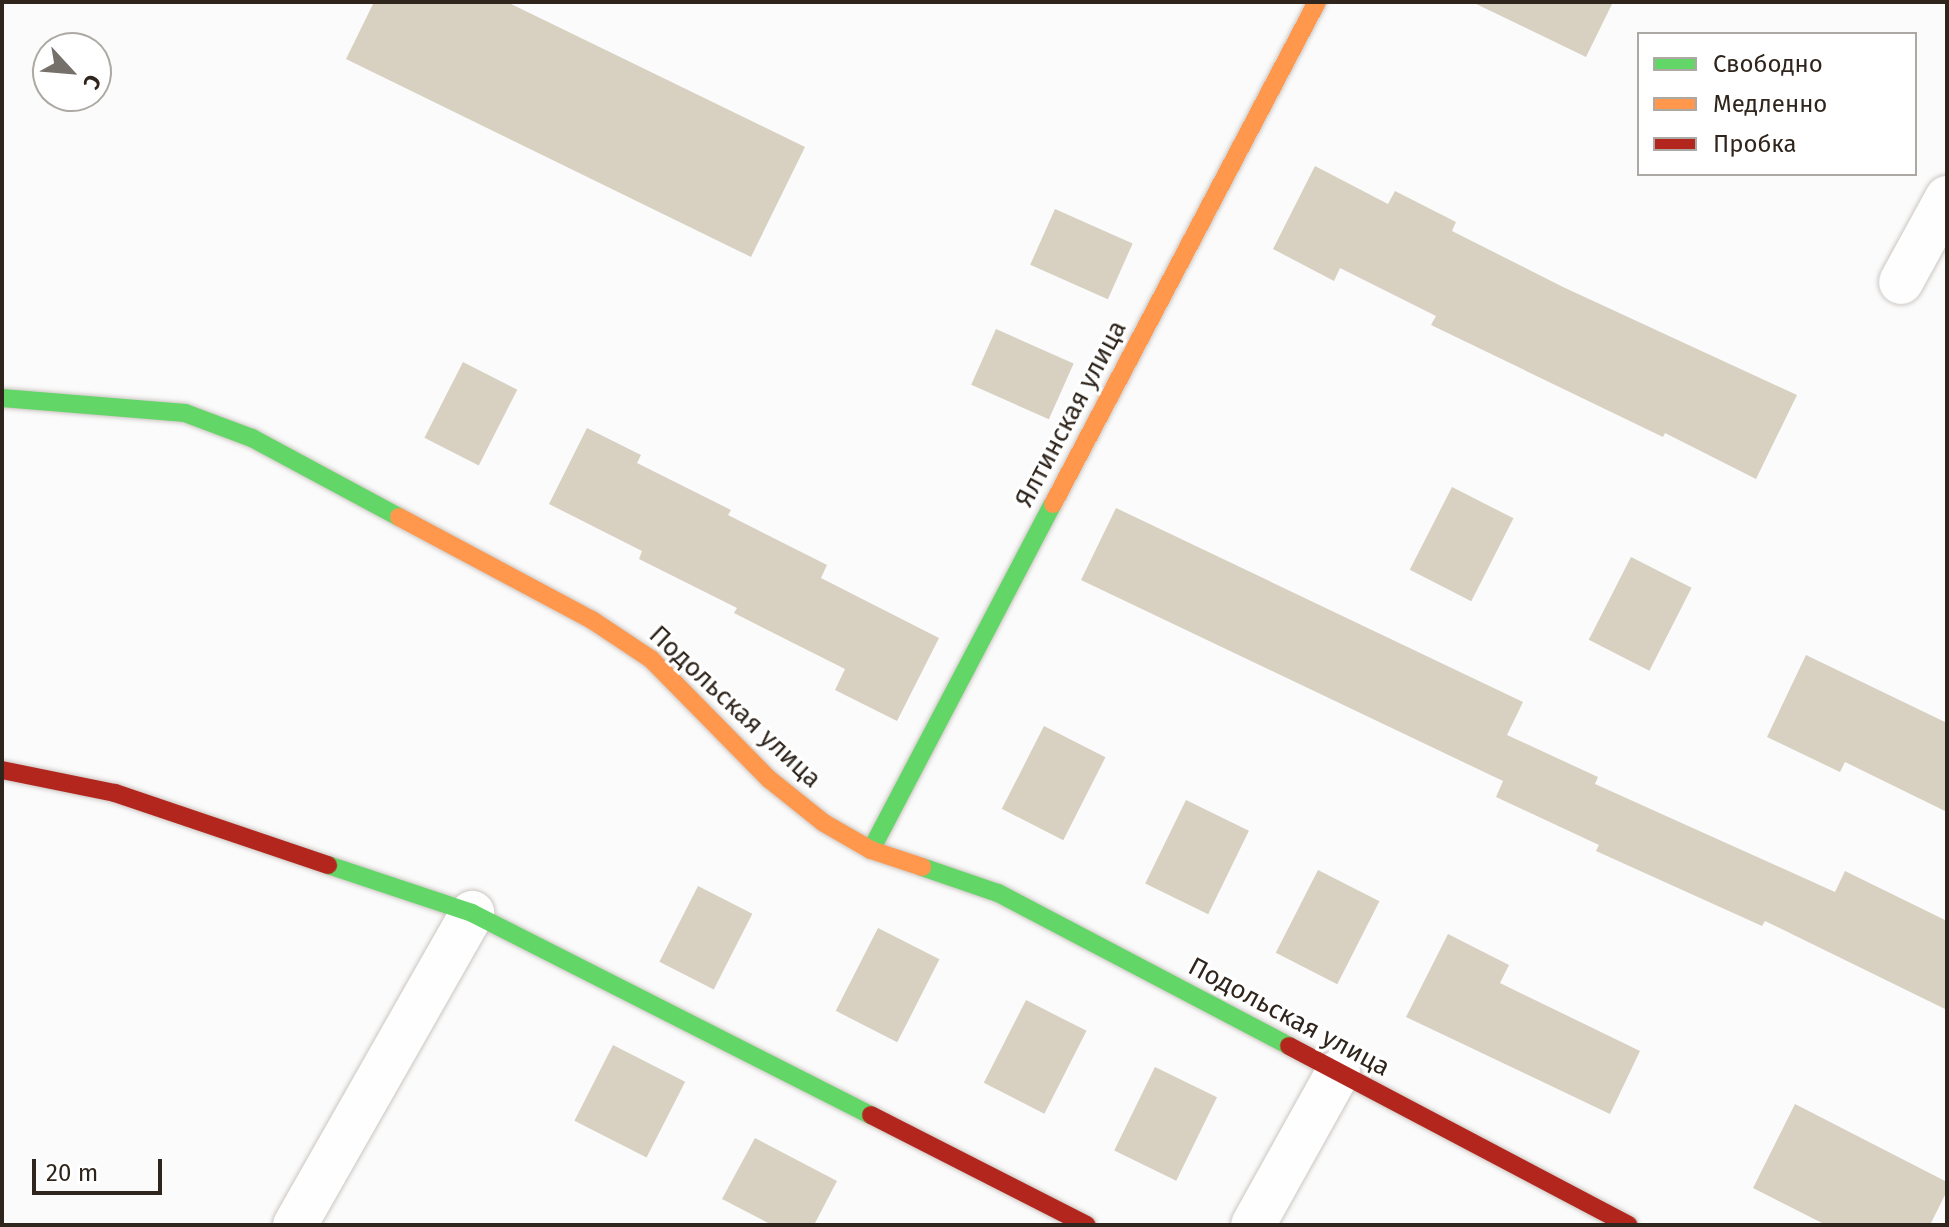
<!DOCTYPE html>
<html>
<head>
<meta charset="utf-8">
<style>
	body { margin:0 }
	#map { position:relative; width:1949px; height:1227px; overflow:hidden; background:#fbfbfb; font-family:"Fira Sans",sans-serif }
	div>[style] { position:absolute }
	.building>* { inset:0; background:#d8d1c1; transform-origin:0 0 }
	.roads { filter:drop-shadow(0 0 2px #cbc6c2) drop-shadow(0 0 2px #cbc6c2) }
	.street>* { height:44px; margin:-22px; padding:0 22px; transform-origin:22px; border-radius:22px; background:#fefefe }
	.fast>* { height:18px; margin:-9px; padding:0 9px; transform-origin:9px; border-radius:9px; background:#63d668 }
	.slow>* { height:18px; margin:-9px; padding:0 9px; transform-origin:9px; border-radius:9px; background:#ff974d }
	.jam>* { height:18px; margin:-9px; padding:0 9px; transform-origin:9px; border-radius:9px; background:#b3261e }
	span { translate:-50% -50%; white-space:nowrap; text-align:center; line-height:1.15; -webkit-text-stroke:6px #fff; paint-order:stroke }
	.street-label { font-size:26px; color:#2f251c }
	.frame { position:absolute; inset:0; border:4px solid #2f251c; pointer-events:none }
	.legend { position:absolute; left:1637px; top:32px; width:280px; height:144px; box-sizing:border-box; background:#fff; border:2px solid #aca8a4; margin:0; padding:10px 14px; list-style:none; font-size:24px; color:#2f251c }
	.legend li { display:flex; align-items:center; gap:16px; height:40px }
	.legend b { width:40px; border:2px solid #aca8a4 }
	.north { position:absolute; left:32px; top:32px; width:80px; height:80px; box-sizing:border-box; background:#fff; border:2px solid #aca8a4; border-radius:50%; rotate:116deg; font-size:22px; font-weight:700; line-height:32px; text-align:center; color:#2f251c }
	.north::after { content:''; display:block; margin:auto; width:28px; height:36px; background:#76706a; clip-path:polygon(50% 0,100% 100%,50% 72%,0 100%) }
	.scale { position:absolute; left:32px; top:1159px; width:130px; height:36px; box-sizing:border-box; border:4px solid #2f251c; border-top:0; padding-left:10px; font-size:24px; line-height:28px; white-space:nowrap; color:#2f251c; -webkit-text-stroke:6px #fff; paint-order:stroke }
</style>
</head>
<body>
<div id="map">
	<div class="building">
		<i style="clip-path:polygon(374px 2px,507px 2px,805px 147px,751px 257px,346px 59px)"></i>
		<i style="clip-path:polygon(1472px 2px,1613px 2px,1586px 57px)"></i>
		<i style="clip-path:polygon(1315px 166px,1388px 204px,1395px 191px,1456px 222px,1452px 231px,1563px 287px,1797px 395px,1756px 479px,1665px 433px,1663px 437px,1431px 325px,1436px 316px,1340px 268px,1334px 281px,1273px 249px)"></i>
		<i style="left:1055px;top:209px;width:85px;height:61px;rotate:24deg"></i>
		<i style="left:996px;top:329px;width:85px;height:61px;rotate:24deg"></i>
		<i style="left:463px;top:362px;width:61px;height:85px;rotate:27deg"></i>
		<i style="clip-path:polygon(587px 428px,641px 455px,637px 463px,731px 510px,728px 515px,827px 565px,821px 578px,939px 638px,897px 721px,835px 690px,845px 669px,734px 613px,737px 608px,639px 559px,642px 551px,549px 504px)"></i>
		<i style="left:1452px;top:487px;width:69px;height:93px;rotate:27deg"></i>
		<i style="clip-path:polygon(1116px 508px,1523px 702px,1507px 735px,1598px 777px,1595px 784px,1835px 892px,1845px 871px,1947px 921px,1947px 1010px,1765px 921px,1762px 926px,1596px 851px,1599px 845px,1496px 797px,1503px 781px,1081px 580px)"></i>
		<i style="left:1631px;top:557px;width:68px;height:93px;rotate:27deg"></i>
		<i style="clip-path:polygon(1806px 655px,1947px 723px,1947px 812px,1845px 762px,1840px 772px,1767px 737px)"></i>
		<i style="left:1044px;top:726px;width:69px;height:93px;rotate:27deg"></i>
		<i style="left:1186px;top:800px;width:70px;height:93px;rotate:26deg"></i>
		<i style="left:1318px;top:870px;width:69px;height:93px;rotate:27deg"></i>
		<i style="left:698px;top:886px;width:61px;height:85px;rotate:27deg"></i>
		<i style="left:878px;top:928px;width:69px;height:93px;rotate:27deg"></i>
		<i style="clip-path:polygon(1448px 934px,1509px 965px,1500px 983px,1640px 1051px,1610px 1114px,1406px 1017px)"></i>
		<i style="left:1026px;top:1000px;width:68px;height:93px;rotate:27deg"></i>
		<i style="left:613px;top:1045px;width:81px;height:85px;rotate:27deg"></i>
		<i style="left:1155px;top:1067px;width:69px;height:93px;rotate:26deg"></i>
		<i style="clip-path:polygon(1795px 1104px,1947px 1182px,1947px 1191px,1930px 1225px,1826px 1225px,1753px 1188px)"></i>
		<i style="clip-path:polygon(755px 1138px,837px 1181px,814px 1225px,772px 1225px,722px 1199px)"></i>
	</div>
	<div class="roads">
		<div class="street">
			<i style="left:1901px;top:282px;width:96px;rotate:-61.3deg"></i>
			<i style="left:295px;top:1225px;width:359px;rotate:-60.4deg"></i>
			<i style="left:1253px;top:1225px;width:175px;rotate:-60.9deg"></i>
		</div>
		<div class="fast">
			<i style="left:2px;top:398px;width:184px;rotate:4.7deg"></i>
			<i style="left:185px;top:413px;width:72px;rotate:20.5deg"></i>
			<i style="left:252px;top:438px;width:167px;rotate:28.3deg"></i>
			<i style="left:871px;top:850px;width:391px;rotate:-62.3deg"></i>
			<i style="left:328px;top:865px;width:152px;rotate:18.4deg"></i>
			<i style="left:472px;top:913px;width:447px;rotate:26.9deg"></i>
			<i style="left:922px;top:867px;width:80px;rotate:18.9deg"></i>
			<i style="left:998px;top:893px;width:329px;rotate:27.7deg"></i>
		</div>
		<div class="slow">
			<i style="left:1053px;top:504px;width:567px;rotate:-62.26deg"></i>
			<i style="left:399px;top:517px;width:219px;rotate:28.1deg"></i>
			<i style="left:592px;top:620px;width:71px;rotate:33.5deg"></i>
			<i style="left:651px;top:659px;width:168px;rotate:45.5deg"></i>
			<i style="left:769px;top:779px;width:70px;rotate:38.7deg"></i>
			<i style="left:824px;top:823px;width:54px;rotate:29.9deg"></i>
			<i style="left:871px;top:850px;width:54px;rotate:18.4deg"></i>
		</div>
		<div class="jam">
			<i style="left:2px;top:770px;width:115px;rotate:11.5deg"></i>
			<i style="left:115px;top:793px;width:225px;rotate:18.7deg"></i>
			<i style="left:1289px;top:1046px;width:384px;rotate:27.8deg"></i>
			<i style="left:871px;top:1115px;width:242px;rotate:27deg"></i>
		</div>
	</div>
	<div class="street-label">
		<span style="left:1071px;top:414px;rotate:-62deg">Ялтинская улица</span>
		<span style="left:735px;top:707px;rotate:43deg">Подольская улица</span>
		<span style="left:1289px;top:1017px;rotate:28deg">Подольская улица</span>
	</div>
	<div class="frame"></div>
	<ul class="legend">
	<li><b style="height:10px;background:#63d668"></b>Свободно</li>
	<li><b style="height:10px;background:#ff974d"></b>Медленно</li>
	<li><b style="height:10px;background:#b3261e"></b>Пробка</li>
	</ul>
	<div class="north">С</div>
	<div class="scale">20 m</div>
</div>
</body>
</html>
